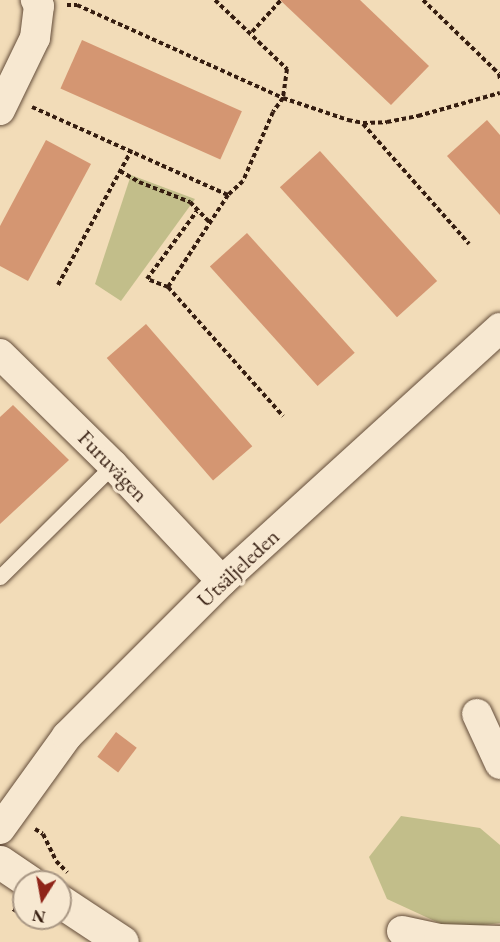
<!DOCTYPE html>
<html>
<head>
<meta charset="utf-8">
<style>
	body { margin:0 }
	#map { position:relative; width:500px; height:942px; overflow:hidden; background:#f2dcb8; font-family:"EB Garamond",serif }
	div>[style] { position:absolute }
	.green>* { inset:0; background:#c2be8a }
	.building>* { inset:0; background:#d49672; transform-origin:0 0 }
	.path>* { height:4px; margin-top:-2px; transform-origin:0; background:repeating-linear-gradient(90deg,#351d10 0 4.5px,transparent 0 7.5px) }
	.roads { filter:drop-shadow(0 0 2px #644d3a) drop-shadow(0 0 2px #644d3a) }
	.service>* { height:15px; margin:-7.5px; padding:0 7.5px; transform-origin:7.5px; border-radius:7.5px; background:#f7e8d1 }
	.minor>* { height:30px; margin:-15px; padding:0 15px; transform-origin:15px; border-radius:15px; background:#f7e8d1 }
	.tertiary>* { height:33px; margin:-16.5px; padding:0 16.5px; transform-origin:16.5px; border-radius:16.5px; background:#f7e8d1 }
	span { translate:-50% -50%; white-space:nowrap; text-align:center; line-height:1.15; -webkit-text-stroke:6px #f7e8d1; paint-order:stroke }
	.street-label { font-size:22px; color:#351d10 }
	.north { position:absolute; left:12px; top:870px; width:60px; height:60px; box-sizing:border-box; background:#f7e8d1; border:2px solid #a99784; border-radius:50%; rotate:191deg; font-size:16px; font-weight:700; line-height:24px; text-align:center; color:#351d10 }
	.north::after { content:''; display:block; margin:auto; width:21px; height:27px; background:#8f2418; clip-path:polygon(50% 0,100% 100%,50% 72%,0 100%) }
</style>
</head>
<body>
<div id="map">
	<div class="green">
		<i style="clip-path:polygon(131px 175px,195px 199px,121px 301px,95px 284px)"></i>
		<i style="clip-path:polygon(401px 816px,480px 828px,500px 845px,500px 923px,452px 929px,387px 899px,369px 857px)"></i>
	</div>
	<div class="building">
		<i style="clip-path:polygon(280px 0,360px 0,429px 66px,391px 105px)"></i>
		<i style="left:82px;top:40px;width:175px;height:53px;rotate:24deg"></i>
		<i style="clip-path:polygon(487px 120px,500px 135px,500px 215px,447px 156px)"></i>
		<i style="clip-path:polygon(46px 140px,91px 164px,28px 281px,0 266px,0 226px)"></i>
		<i style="left:320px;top:151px;width:175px;height:54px;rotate:48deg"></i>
		<i style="left:247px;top:233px;width:161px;height:50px;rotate:48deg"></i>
		<i style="left:146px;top:324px;width:162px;height:52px;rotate:49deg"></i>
		<i style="clip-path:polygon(13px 405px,69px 460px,0 524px,0 417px)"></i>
		<i style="left:116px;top:732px;width:26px;height:31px;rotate:37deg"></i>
	</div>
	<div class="path">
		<i style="left:215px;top:0;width:100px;rotate:43.8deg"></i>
		<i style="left:287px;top:69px;width:29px;rotate:98deg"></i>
		<i style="left:283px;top:98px;width:17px;rotate:126deg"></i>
		<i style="left:273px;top:112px;width:75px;rotate:113.5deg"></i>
		<i style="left:243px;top:181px;width:21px;rotate:137deg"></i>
		<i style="left:228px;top:195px;width:110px;rotate:123.1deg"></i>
		<i style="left:168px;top:287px;width:173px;rotate:48.3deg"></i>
		<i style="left:423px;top:0;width:106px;rotate:44.2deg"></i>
		<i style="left:499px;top:74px;width:5px;rotate:79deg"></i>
		<i style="left:67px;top:5px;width:10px"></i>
		<i style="left:77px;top:5px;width:226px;rotate:24.3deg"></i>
		<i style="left:283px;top:98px;width:69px;rotate:18.7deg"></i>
		<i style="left:348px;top:120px;width:15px;rotate:11deg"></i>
		<i style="left:363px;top:123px;width:24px;rotate:-2deg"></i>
		<i style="left:387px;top:122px;width:32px;rotate:-11deg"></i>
		<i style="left:418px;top:116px;width:85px;rotate:-15.7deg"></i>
		<i style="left:252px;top:32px;width:43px;rotate:-47.8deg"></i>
		<i style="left:32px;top:107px;width:215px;rotate:24.2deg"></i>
		<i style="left:363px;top:124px;width:160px;rotate:48.5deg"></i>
		<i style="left:120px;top:171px;width:22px;rotate:30deg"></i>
		<i style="left:139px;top:182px;width:55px;rotate:21.4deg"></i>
		<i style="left:190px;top:202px;width:29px;rotate:46deg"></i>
		<i style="left:58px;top:285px;width:153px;rotate:-61.4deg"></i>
		<i style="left:168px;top:287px;width:22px;rotate:-159deg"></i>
		<i style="left:147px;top:279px;width:84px;rotate:-53.7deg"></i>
		<i style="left:35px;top:829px;width:9px;rotate:32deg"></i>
		<i style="left:43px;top:834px;width:30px;rotate:64deg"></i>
		<i style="left:56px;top:861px;width:16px;rotate:45deg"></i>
		<i style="left:13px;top:909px;width:13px;rotate:32deg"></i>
		<i style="left:27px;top:918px;width:17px;rotate:33deg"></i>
	</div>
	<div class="roads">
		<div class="service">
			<i style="left:0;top:577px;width:159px;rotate:-44.7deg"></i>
		</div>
		<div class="minor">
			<i style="left:0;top:110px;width:80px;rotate:-64.1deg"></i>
			<i style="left:35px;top:38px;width:32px;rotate:-83deg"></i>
			<i style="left:39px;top:6px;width:7px;rotate:-117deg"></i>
			<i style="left:0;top:354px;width:158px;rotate:44.5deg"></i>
			<i style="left:113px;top:465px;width:159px;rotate:46.8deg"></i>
			<i style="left:477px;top:714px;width:55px;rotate:65.3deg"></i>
			<i style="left:0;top:829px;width:115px;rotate:-54.2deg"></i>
			<i style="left:67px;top:736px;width:219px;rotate:-45deg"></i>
			<i style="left:222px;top:581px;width:376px;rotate:-42.3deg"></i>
			<i style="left:402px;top:931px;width:38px;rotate:12deg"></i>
			<i style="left:439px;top:939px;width:61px;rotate:1.9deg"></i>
		</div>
		<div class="tertiary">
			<i style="left:0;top:862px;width:36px;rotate:34deg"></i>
			<i style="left:60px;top:901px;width:74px;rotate:33.5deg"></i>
		</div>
	</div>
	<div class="street-label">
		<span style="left:113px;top:466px;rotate:46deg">Furuvägen</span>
		<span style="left:238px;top:568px;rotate:-43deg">Utsäljeleden</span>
	</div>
	<div class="north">N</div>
</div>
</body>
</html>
